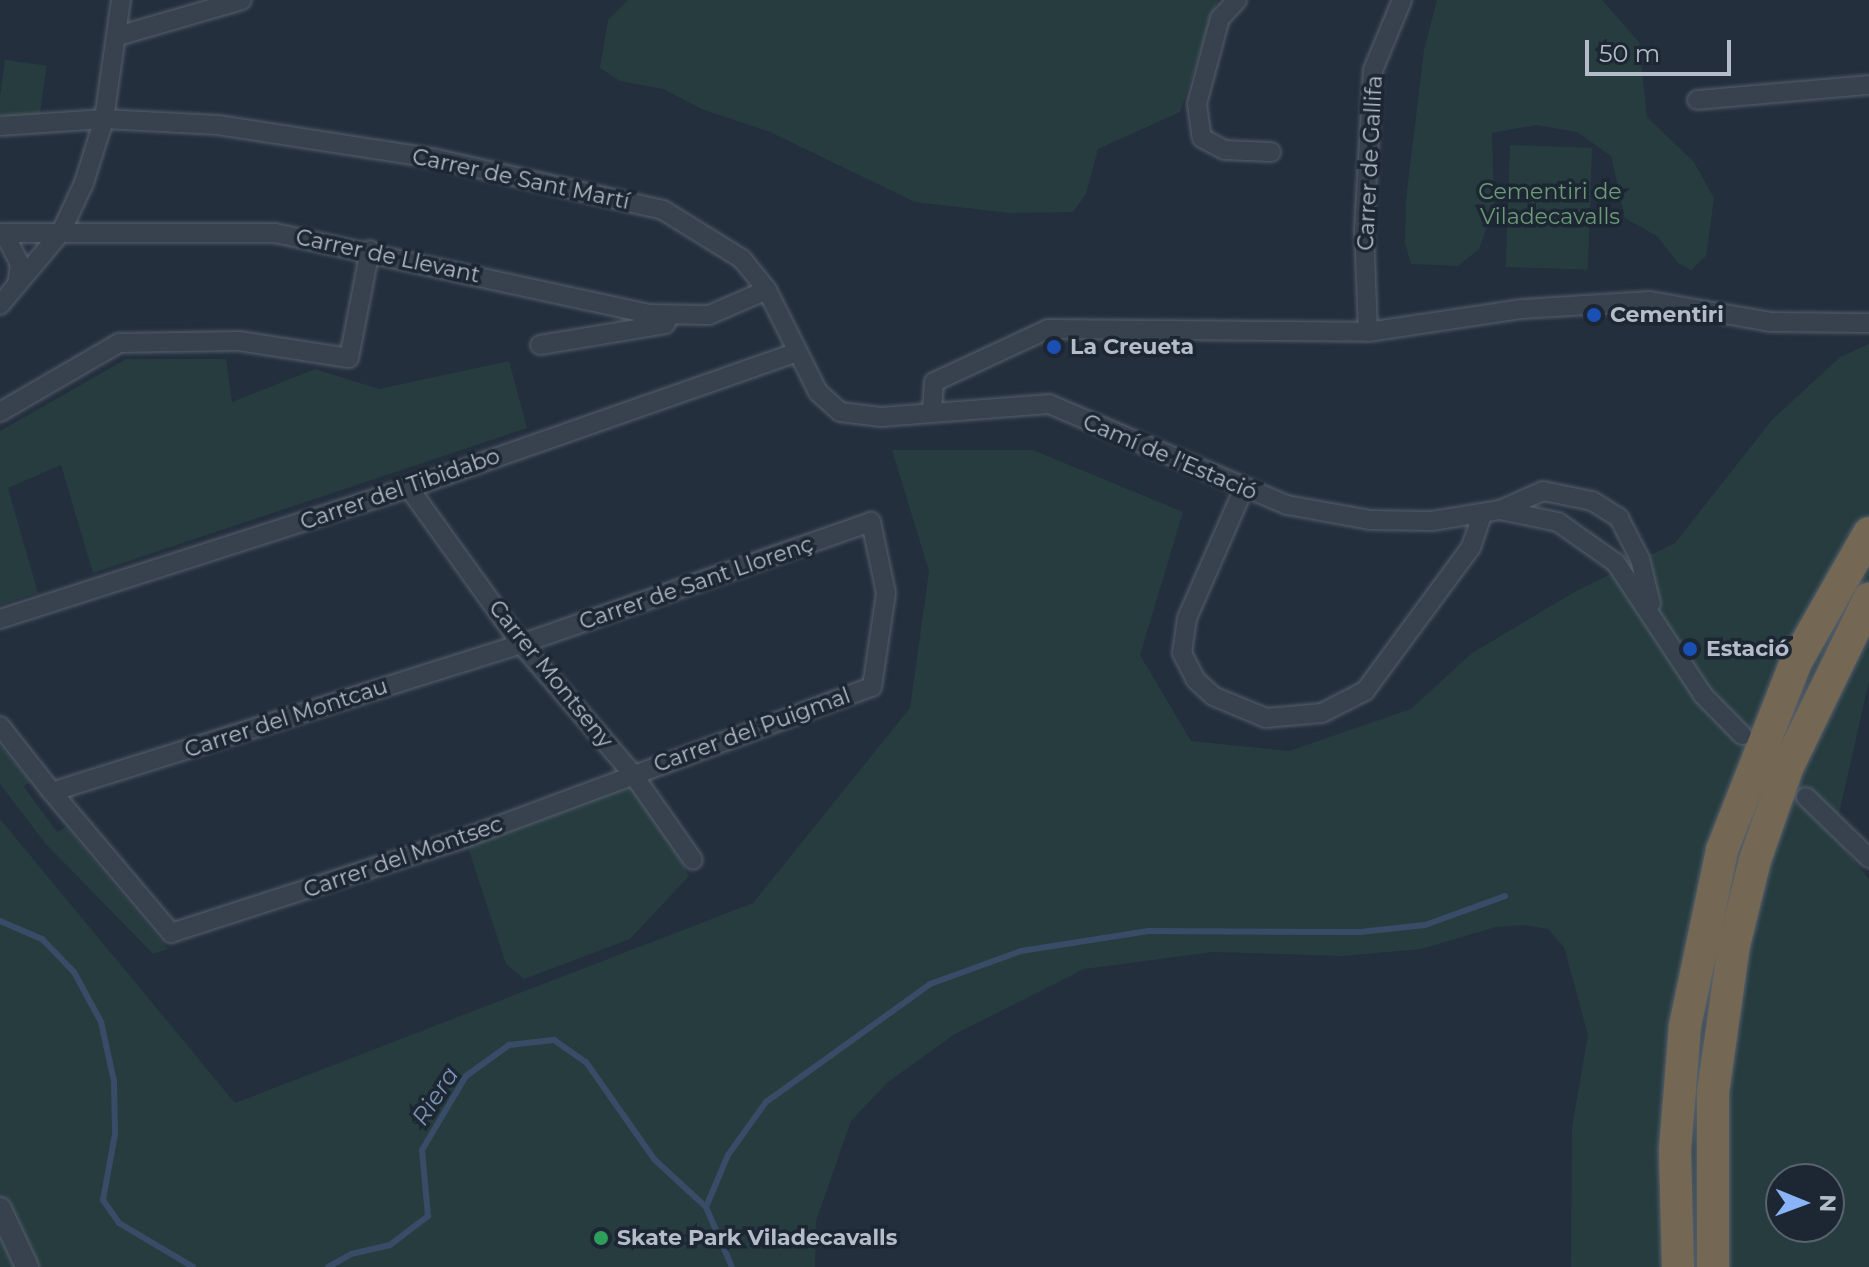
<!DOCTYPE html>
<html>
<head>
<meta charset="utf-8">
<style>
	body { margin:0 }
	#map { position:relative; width:1869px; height:1267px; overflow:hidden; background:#242f3e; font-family:Montserrat,sans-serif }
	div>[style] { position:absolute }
	.green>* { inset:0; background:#263c3f; transform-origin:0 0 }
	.stream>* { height:6px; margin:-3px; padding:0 3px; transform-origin:3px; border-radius:3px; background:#394c67 }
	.roads { filter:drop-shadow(0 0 2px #565f6c) drop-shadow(0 0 2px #565f6c) }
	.minor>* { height:18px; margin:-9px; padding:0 9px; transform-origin:9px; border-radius:9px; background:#38414e }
	.tertiary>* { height:22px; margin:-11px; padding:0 11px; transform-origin:11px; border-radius:11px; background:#38414e }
	.motorway>* { height:32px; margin:-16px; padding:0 16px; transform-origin:16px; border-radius:16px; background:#746855 }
	.dots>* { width:22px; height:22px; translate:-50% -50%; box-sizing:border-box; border:4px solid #1d2633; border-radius:50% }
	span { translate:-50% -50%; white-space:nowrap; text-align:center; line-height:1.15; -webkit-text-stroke:7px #1d2633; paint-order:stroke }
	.street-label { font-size:22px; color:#b4bcc9 }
	.park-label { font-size:22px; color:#6b9a76 }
	.poi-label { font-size:22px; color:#b4bcc9; font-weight:700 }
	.left { translate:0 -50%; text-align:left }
	.water-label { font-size:24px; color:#7c92b1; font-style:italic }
	.north { position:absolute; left:1765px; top:1163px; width:80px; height:80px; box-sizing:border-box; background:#1d2633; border:2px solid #59626f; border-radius:50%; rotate:91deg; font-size:22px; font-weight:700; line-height:32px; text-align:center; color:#b4bcc9 }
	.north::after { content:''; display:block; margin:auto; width:28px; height:36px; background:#8ab4f8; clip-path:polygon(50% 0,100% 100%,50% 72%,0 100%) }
	.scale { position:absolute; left:1585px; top:40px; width:146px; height:36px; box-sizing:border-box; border:4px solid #b4bcc9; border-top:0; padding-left:10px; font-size:24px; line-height:28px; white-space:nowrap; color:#b4bcc9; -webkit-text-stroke:6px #1d2633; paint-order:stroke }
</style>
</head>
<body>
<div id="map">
	<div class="green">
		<i style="clip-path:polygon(628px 0,1218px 0,1180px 112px,1098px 149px,1086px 194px,1073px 212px,1009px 213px,915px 202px,770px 132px,704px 110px,663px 89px,620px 81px,600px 68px,608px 20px)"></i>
		<i style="clip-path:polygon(1437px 0,1602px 0,1639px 42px,1647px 117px,1694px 162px,1714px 198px,1706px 256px,1691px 270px,1678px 263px,1657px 236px,1625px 218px,1611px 156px,1577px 132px,1536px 125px,1492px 133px,1494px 207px,1479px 249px,1458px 266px,1411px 264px,1405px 243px,1406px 200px,1424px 50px)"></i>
		<i style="left:5px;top:60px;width:42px;height:55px;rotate:8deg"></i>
		<i style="left:1510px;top:145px;width:82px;height:122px;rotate:2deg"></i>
		<i style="clip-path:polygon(evenodd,1869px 344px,1869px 681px,1834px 836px,1869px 879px,1869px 1267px,1571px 1267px,1572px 1127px,1588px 1035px,1564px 947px,1548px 929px,1524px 925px,1496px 927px,1421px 949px,1343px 956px,1213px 952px,1084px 969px,955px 1034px,888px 1082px,851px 1121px,816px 1221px,815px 1267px,0 1267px,0 819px,235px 1103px,753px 903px,910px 708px,929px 571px,892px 450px,1033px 450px,1183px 512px,1140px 655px,1191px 741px,1289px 751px,1411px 709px,1472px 653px,1578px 590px,1675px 543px,1772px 420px,1840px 357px,1869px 344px,1781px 1179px,1829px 1179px,1829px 1227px,1781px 1227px,1781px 1179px)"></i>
		<i style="clip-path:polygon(126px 359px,226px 359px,232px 402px,315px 369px,379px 389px,509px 361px,527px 428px,93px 573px,61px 465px,8px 488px,38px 593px,0 605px,0 431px)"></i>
		<i style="clip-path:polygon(0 745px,30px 781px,24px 787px,57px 832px,66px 827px,168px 949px,153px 954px,45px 843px,0 784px)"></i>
		<i style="clip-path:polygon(632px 773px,689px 876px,630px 939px,524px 979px,506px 964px,465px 838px)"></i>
	</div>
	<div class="stream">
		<i style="left:0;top:921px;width:46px;rotate:23.2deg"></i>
		<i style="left:42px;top:939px;width:46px;rotate:45.9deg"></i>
		<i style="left:74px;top:972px;width:57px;rotate:61.6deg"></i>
		<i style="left:101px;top:1022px;width:60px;rotate:77.6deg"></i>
		<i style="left:114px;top:1081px;width:53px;rotate:88.9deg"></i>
		<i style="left:115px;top:1134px;width:67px;rotate:100.3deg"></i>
		<i style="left:103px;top:1200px;width:28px;rotate:55deg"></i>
		<i style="left:119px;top:1223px;width:86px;rotate:30.7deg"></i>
		<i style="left:706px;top:1207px;width:56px;rotate:-67.1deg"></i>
		<i style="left:728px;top:1155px;width:65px;rotate:-54.4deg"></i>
		<i style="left:766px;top:1102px;width:202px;rotate:-35.7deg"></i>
		<i style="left:930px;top:984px;width:97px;rotate:-19.9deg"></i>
		<i style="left:1021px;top:951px;width:129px;rotate:-8.9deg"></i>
		<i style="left:1148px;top:931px;width:212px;rotate:0.3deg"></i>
		<i style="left:1360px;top:932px;width:65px;rotate:-6.1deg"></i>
		<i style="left:1425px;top:925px;width:85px;rotate:-19.9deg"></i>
		<i style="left:328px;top:1267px;width:26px;rotate:-29deg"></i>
		<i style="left:351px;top:1254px;width:40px;rotate:-13deg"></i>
		<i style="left:390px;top:1245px;width:48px;rotate:-37.3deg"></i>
		<i style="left:428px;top:1216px;width:66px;rotate:-95.2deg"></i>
		<i style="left:422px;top:1150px;width:86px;rotate:-59.3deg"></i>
		<i style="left:466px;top:1076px;width:53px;rotate:-35.8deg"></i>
		<i style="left:509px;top:1045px;width:45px;rotate:-6.3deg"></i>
		<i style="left:554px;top:1040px;width:39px;rotate:35deg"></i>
		<i style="left:586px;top:1062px;width:120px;rotate:54.9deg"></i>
		<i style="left:655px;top:1160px;width:69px;rotate:42.7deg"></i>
		<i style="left:706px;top:1207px;width:65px;rotate:66.6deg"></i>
	</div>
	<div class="roads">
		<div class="minor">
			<i style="left:1237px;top:0;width:25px;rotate:133deg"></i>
			<i style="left:1220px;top:18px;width:89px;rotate:105deg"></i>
			<i style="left:1197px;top:104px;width:34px;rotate:82deg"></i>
			<i style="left:1202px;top:138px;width:26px;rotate:28deg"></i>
			<i style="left:1225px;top:150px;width:46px;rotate:2.5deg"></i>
			<i style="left:118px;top:36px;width:129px;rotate:-16.2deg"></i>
			<i style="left:1697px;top:100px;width:173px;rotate:-5deg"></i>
			<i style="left:0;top:126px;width:104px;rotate:-3.9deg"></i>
			<i style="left:104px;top:119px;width:114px;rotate:3deg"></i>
			<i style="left:218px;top:125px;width:222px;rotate:8.8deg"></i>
			<i style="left:437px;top:159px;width:232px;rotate:12.7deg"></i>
			<i style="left:663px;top:210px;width:93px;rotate:31.8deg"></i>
			<i style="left:742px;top:259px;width:40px;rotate:51deg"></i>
			<i style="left:767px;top:290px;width:114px;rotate:63.4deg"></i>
			<i style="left:818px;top:392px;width:30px;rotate:42deg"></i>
			<i style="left:840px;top:412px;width:41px;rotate:7deg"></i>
			<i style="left:881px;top:417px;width:169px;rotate:-4.4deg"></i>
			<i style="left:1049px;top:404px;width:259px;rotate:23deg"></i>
			<i style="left:1287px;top:505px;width:84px;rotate:10.2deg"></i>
			<i style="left:1370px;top:520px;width:62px;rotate:0.9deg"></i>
			<i style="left:1432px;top:521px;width:69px;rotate:-9.2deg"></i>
			<i style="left:1500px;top:510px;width:59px;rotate:11.7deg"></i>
			<i style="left:1558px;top:522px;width:71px;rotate:35.3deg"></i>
			<i style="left:1616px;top:563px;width:158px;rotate:56.6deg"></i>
			<i style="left:1703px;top:695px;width:56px;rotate:45.7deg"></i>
			<i style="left:0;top:233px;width:275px"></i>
			<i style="left:275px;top:233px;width:383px;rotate:12.2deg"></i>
			<i style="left:649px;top:314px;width:60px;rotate:1deg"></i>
			<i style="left:709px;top:315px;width:63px;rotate:-23.3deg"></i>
			<i style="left:4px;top:233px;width:35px;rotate:63deg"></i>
			<i style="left:20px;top:264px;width:21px;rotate:98deg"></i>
			<i style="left:0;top:305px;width:95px;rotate:-50.1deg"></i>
			<i style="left:61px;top:232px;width:54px;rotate:-64.9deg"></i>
			<i style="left:84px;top:183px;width:67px;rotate:-72.6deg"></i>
			<i style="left:104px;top:119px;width:120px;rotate:-81.9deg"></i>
			<i style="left:1368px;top:332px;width:102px;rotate:-92.2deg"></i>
			<i style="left:1364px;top:230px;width:160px;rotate:-86.8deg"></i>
			<i style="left:1373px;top:70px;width:76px;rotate:-67.5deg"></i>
			<i style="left:540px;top:345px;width:127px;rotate:-9.5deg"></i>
			<i style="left:665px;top:324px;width:8px;rotate:-60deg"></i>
			<i style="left:932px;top:411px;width:29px;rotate:-86deg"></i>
			<i style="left:934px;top:382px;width:126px;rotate:-24.9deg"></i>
			<i style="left:1048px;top:329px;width:320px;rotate:0.5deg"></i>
			<i style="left:1368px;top:332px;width:156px;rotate:-8.5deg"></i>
			<i style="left:1522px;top:309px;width:128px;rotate:-3.6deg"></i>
			<i style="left:1650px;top:301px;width:122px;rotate:9.9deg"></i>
			<i style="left:1770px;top:322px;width:99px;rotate:0.6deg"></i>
			<i style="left:0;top:412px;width:138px;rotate:-30.1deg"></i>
			<i style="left:119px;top:343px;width:120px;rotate:-1deg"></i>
			<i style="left:239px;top:341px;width:111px;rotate:8.8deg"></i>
			<i style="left:349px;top:358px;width:110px;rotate:-79deg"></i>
			<i style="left:409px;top:488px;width:192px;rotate:54.3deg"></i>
			<i style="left:521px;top:644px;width:170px;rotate:49.3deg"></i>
			<i style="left:632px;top:773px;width:106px;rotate:55deg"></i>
			<i style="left:1243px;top:490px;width:140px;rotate:113.6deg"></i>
			<i style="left:1187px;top:618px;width:35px;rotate:98deg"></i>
			<i style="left:1182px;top:653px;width:30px;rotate:63deg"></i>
			<i style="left:1196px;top:680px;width:23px;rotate:43deg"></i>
			<i style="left:1213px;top:696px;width:57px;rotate:22.5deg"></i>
			<i style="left:1266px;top:718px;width:56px;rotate:-5.1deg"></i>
			<i style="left:1322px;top:713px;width:48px;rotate:-27.1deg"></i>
			<i style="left:1365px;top:691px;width:179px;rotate:-53.6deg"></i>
			<i style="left:1471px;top:547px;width:36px;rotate:-71deg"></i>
			<i style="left:1500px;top:510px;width:47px;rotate:-23.8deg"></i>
			<i style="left:1543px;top:491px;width:50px;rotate:11.5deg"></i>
			<i style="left:1592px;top:501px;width:32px;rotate:32deg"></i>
			<i style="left:1619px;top:518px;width:46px;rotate:62.9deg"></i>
			<i style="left:1640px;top:559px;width:46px;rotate:76.3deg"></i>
			<i style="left:0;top:619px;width:429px;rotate:-17.8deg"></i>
			<i style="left:409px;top:488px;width:411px;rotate:-19.3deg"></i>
			<i style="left:0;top:726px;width:84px;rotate:51.8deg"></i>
			<i style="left:52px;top:792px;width:185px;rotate:49.8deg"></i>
			<i style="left:171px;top:933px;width:309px;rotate:-17.9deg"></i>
			<i style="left:465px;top:838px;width:434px;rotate:-20.4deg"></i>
			<i style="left:872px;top:687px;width:95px;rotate:-81.5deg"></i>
			<i style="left:886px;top:593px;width:73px;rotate:-101.9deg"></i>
			<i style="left:871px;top:522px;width:371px;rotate:160.8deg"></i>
			<i style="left:521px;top:644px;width:492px;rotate:162.5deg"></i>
			<i style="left:1806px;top:797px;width:88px;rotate:44.1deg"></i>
		</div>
		<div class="tertiary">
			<i style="left:0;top:1209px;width:64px;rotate:65deg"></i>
		</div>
		<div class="motorway">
			<i style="left:1678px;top:1267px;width:117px;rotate:-91.5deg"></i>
			<i style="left:1675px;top:1150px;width:124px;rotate:-85.4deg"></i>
			<i style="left:1685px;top:1026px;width:180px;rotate:-78.1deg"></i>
			<i style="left:1722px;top:850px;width:204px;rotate:-68.5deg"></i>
			<i style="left:1797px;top:660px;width:146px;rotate:-60.4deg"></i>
			<i style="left:1713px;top:1267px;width:175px;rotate:-90deg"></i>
			<i style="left:1713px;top:1092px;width:148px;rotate:-81.9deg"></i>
			<i style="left:1734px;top:945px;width:88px;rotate:-76.1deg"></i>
			<i style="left:1755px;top:860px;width:100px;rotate:-70.7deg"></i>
			<i style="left:1788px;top:766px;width:186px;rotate:-64.1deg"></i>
		</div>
	</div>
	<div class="dots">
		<i style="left:1594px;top:315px;background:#1a4fb4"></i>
		<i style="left:1054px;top:347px;background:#1a4fb4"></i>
		<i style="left:1690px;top:649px;background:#1a4fb4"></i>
		<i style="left:601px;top:1238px;background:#2e9e5b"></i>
	</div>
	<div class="street-label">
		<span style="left:1370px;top:163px;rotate:-87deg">Carrer de Gallifa</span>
		<span style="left:521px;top:179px;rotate:12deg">Carrer de Sant Martí</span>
		<span style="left:388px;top:256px;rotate:12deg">Carrer de Llevant</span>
		<span style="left:1170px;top:457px;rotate:23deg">Camí de l'Estació</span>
		<span style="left:400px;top:489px;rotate:-19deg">Carrer del Tibidabo</span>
		<span style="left:696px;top:583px;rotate:-19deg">Carrer de Sant Llorenç</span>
		<span style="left:551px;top:674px;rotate:51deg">Carrer Montseny</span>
		<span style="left:286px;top:718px;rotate:-18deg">Carrer del Montcau</span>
		<span style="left:752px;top:730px;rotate:-20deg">Carrer del Puigmal</span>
		<span style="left:403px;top:857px;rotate:-19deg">Carrer del Montsec</span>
	</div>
	<div class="park-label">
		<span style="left:1550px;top:204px">Cementiri de<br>Viladecavalls</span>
	</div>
	<div class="poi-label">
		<span class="left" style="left:1610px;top:315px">Cementiri</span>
		<span class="left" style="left:1070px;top:347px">La Creueta</span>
		<span class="left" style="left:1706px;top:649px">Estació</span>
		<span class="left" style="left:617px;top:1238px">Skate Park Viladecavalls</span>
	</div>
	<div class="water-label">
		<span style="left:435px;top:1096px;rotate:-57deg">Riera</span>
	</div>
	<div class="north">N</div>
	<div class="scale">50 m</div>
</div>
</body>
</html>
